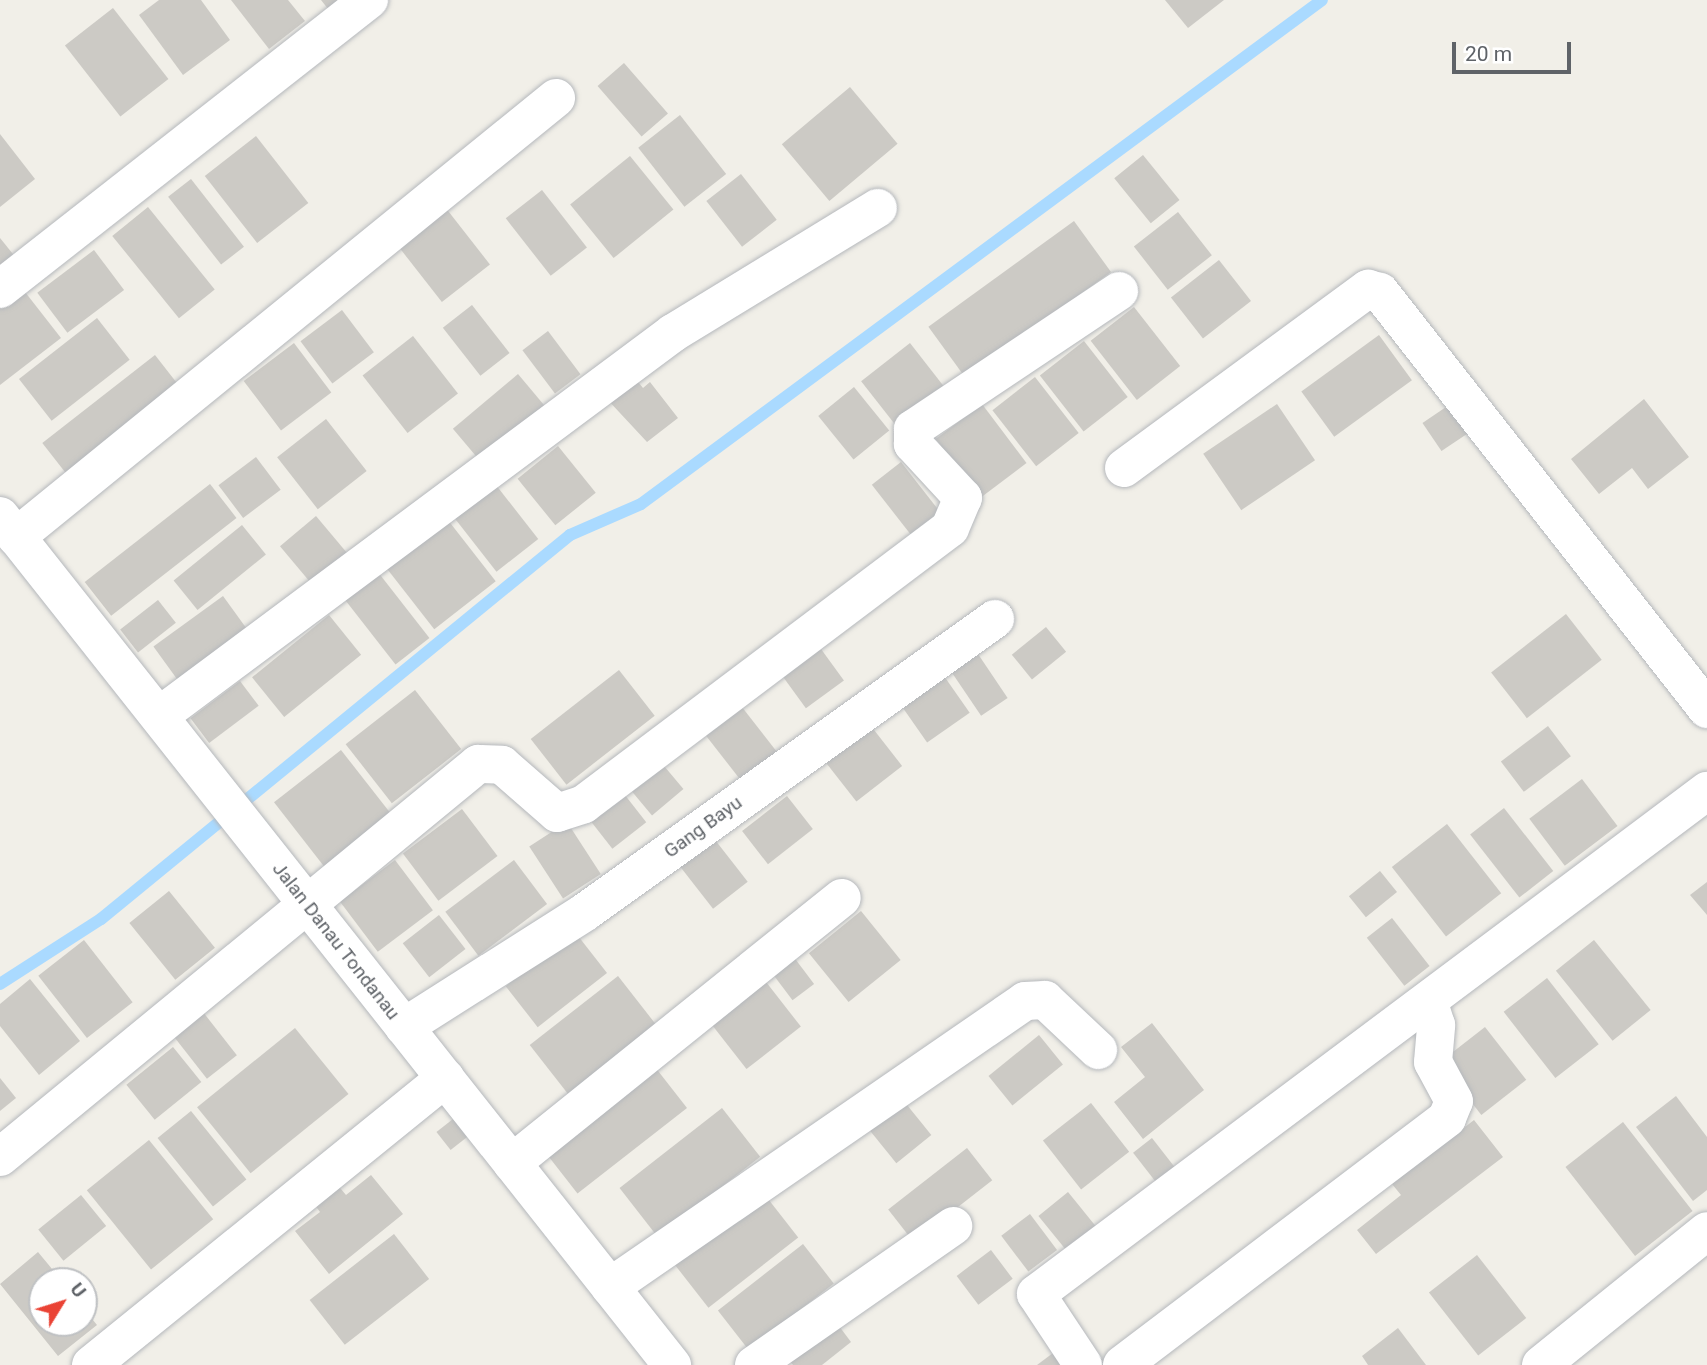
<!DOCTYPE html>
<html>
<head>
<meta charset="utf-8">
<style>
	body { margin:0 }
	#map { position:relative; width:1707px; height:1365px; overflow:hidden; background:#f1efe8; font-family:Roboto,sans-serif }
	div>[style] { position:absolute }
	.stream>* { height:12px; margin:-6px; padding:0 6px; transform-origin:6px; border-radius:6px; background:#aadaff }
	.building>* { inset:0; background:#cccac5; transform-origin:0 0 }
	.roads { filter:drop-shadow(0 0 2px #b5b8bc) drop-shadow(0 0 2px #b5b8bc) }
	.minor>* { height:38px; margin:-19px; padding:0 19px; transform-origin:19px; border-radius:19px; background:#fff }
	span { translate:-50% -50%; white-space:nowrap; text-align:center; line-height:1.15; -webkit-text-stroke:5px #fff; paint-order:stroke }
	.street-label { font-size:19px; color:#5f6368 }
	.north { position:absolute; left:28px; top:1267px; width:70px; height:70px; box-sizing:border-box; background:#fff; border:2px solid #bfc1c3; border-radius:50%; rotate:52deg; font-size:19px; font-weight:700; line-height:28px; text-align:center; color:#5f6368 }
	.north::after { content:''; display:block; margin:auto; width:24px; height:32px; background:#ea4335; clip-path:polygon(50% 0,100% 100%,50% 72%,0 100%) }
	.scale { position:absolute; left:1452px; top:42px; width:119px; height:32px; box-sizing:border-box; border:4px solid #5f6368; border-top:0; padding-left:9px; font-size:21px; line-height:24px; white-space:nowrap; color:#5f6368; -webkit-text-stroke:5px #fff; paint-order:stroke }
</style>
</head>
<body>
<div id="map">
	<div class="stream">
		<i style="left:0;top:984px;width:120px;rotate:-32.8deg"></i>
		<i style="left:101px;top:919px;width:606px;rotate:-39.31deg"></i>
		<i style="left:570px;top:535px;width:77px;rotate:-23.6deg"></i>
		<i style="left:641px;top:504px;width:847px;rotate:-36.5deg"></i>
	</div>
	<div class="building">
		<i style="clip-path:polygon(159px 0,201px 0,230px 40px,183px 75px,139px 15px)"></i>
		<i style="clip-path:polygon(231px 0,288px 0,305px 21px,269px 49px)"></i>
		<i style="clip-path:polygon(321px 0,359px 0,336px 19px)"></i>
		<i style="clip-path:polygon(1165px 0,1224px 0,1188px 28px)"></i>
		<i style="left:113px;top:8px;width:90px;height:61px;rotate:52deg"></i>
		<i style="left:624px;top:63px;width:67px;height:35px;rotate:49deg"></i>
		<i style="left:850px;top:87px;width:74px;height:89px;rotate:50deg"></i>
		<i style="left:680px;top:115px;width:75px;height:53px;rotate:52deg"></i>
		<i style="clip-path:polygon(0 134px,35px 179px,0 207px)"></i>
		<i style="left:256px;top:136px;width:85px;height:65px;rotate:52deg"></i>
		<i style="left:1143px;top:155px;width:58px;height:37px;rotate:51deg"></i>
		<i style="left:630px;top:156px;width:69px;height:77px;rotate:51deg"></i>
		<i style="left:741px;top:174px;width:58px;height:44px;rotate:52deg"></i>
		<i style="left:191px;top:179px;width:86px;height:29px;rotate:52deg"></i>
		<i style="left:542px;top:190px;width:73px;height:46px;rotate:52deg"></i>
		<i style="left:148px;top:207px;width:106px;height:46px;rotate:51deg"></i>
		<i style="left:445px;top:207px;width:73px;height:61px;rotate:52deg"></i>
		<i style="left:1178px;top:212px;width:55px;height:56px;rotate:52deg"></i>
		<i style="left:1074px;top:221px;width:63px;height:180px;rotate:54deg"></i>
		<i style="clip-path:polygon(0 238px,17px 259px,0 272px)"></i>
		<i style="left:94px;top:250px;width:50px;height:71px;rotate:53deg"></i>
		<i style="left:1219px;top:260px;width:52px;height:61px;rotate:52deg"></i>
		<i style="clip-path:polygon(18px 283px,61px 338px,0 385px,0 297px)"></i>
		<i style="left:472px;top:305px;width:61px;height:37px;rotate:52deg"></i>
		<i style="left:1134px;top:307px;width:75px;height:55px;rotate:52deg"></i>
		<i style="left:342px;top:310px;width:53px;height:52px;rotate:53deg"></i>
		<i style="left:97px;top:318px;width:53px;height:99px;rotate:52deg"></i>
		<i style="left:548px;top:331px;width:54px;height:32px;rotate:53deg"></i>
		<i style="left:1379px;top:335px;width:56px;height:96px;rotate:54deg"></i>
		<i style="left:413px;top:336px;width:73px;height:64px;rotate:52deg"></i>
		<i style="left:1084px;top:341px;width:71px;height:56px;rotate:52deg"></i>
		<i style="left:294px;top:343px;width:62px;height:63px;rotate:53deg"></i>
		<i style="left:910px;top:343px;width:57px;height:62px;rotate:52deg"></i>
		<i style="left:155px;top:355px;width:46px;height:143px;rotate:52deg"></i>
		<i style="left:518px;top:374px;width:45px;height:85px;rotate:50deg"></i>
		<i style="clip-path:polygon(634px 377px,643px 388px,650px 382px,678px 418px,647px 442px,606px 398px)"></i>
		<i style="left:1035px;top:377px;width:71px;height:54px;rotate:52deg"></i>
		<i style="left:854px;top:387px;width:56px;height:46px;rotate:51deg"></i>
		<i style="clip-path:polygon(1644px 399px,1689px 457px,1648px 489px,1632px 468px,1599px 494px,1571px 459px)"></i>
		<i style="left:982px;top:404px;width:74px;height:58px;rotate:53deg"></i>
		<i style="left:1277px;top:404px;width:68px;height:89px;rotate:56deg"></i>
		<i style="left:1449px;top:405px;width:34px;height:32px;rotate:56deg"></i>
		<i style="left:326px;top:419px;width:66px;height:62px;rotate:52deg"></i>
		<i style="left:558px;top:446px;width:60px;height:52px;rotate:51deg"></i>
		<i style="left:256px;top:457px;width:41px;height:47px;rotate:53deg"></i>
		<i style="left:901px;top:462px;width:66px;height:37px;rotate:52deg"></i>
		<i style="left:489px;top:476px;width:80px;height:53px;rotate:52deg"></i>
		<i style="left:210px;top:484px;width:43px;height:159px;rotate:52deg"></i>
		<i style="left:444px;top:515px;width:84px;height:78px;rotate:52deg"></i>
		<i style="left:316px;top:516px;width:48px;height:47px;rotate:50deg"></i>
		<i style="left:242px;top:525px;width:38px;height:88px;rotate:51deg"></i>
		<i style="left:374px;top:567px;width:90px;height:43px;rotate:52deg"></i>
		<i style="left:223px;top:596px;width:41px;height:86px;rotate:54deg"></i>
		<i style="left:158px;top:600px;width:29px;height:48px;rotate:52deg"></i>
		<i style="left:1566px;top:614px;width:58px;height:95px;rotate:52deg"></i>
		<i style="left:329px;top:615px;width:51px;height:99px;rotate:51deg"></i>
		<i style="left:1046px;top:627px;width:32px;height:44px;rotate:51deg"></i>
		<i style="left:821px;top:649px;width:39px;height:47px;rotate:54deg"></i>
		<i style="left:978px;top:654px;width:53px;height:32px;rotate:56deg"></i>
		<i style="left:937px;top:666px;width:57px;height:52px;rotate:55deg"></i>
		<i style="left:619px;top:670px;width:58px;height:112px;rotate:52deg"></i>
		<i style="left:240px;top:681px;width:31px;height:62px;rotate:53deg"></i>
		<i style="left:415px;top:690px;width:75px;height:88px;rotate:52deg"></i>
		<i style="left:738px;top:702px;width:72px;height:46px;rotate:52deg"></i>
		<i style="left:867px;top:721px;width:57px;height:58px;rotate:52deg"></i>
		<i style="left:1548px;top:726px;width:38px;height:59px;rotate:53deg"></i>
		<i style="left:341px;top:750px;width:82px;height:85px;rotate:52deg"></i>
		<i style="left:659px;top:760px;width:38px;height:41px;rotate:50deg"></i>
		<i style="left:1582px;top:779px;width:59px;height:66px;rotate:53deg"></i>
		<i style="left:621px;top:790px;width:41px;height:43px;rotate:52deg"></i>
		<i style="left:787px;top:796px;width:42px;height:57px;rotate:52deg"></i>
		<i style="left:1504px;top:808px;width:80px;height:43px;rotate:52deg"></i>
		<i style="left:462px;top:809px;width:59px;height:74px;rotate:53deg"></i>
		<i style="left:567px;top:822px;width:62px;height:45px;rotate:57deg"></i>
		<i style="left:1447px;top:824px;width:88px;height:70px;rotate:52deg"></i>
		<i style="left:712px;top:836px;width:58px;height:44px;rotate:52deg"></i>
		<i style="left:395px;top:860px;width:63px;height:69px;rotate:53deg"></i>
		<i style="left:514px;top:860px;width:55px;height:86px;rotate:53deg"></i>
		<i style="left:1380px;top:871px;width:27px;height:40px;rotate:51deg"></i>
		<i style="clip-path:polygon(1707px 882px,1707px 915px,1690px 895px)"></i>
		<i style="left:169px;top:891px;width:73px;height:51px;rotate:51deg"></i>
		<i style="left:861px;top:911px;width:63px;height:67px;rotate:51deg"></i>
		<i style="left:439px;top:915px;width:43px;height:46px;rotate:52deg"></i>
		<i style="left:1392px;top:918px;width:61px;height:32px;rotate:52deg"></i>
		<i style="left:575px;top:932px;width:52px;height:88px;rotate:52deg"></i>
		<i style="left:84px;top:940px;width:79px;height:58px;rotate:52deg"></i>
		<i style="left:1594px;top:940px;width:90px;height:49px;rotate:51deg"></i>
		<i style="left:790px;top:952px;width:40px;height:27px;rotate:53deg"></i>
		<i style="left:759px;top:973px;width:68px;height:69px;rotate:52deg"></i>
		<i style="left:618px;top:976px;width:73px;height:112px;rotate:52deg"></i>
		<i style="left:1547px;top:978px;width:84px;height:55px;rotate:52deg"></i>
		<i style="clip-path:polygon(30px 979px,80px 1041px,39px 1075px,0 1026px,0 1004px)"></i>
		<i style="left:203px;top:1012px;width:55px;height:38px;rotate:52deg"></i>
		<i style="clip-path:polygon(1152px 1023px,1204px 1090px,1143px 1139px,1114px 1102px,1145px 1077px,1121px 1047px)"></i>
		<i style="left:1485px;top:1027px;width:67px;height:57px;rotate:52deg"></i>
		<i style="left:295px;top:1028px;width:85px;height:126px;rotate:51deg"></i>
		<i style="left:1039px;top:1035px;width:38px;height:65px;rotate:51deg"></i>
		<i style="left:173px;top:1047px;width:45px;height:60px;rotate:51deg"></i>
		<i style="left:655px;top:1067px;width:52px;height:139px;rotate:52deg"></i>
		<i style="clip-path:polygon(0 1078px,16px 1098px,0 1111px)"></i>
		<i style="clip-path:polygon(1676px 1096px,1707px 1137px,1707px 1190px,1693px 1201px,1636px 1127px)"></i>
		<i style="left:903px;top:1100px;width:45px;height:45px;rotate:51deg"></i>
		<i style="left:1091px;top:1103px;width:62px;height:61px;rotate:52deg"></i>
		<i style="left:722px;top:1108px;width:62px;height:130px;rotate:52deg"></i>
		<i style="left:191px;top:1111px;width:88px;height:43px;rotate:51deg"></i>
		<i style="left:453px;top:1119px;width:23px;height:21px;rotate:52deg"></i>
		<i style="clip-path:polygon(1474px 1120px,1503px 1157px,1376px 1254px,1357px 1230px,1401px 1195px,1392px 1184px)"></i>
		<i style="left:1623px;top:1122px;width:113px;height:73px;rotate:52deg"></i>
		<i style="left:1152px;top:1138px;width:43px;height:24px;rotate:52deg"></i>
		<i style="left:149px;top:1140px;width:102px;height:80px;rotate:51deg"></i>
		<i style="left:967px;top:1148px;width:41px;height:100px;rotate:52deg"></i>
		<i style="clip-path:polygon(371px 1175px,403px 1214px,329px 1274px,295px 1231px,320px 1212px,312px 1201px,335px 1182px,346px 1195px)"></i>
		<i style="left:1068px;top:1192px;width:48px;height:38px;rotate:51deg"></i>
		<i style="left:81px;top:1195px;width:40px;height:55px;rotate:51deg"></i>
		<i style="left:765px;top:1195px;width:54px;height:114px;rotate:52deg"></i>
		<i style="left:1030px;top:1214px;width:45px;height:36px;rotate:53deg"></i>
		<i style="left:394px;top:1234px;width:57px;height:107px;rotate:52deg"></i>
		<i style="left:803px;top:1244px;width:50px;height:108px;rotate:52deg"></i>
		<i style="left:991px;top:1250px;width:36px;height:43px;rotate:53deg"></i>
		<i style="clip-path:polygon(38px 1252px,62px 1281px,42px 1281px,42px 1323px,84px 1323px,84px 1309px,97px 1325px,58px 1356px,0 1284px)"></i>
		<i style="left:1477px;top:1255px;width:80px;height:61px;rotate:52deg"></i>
		<i style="clip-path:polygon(830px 1314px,851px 1342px,822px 1365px,793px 1365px,782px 1351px)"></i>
		<i style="clip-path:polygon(1398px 1328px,1426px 1365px,1368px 1365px,1362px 1356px)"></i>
		<i style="clip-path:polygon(1061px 1347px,1074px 1365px,1037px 1365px)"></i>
	</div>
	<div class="roads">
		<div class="minor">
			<i style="left:0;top:289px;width:469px;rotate:-38.1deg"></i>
			<i style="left:1124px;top:468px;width:303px;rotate:-36.3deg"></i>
			<i style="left:1368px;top:289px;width:12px;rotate:14deg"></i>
			<i style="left:1380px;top:292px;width:530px;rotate:51.9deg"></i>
			<i style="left:0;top:516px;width:1083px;rotate:51.64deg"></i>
			<i style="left:16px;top:537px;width:696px;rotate:-39.11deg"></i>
			<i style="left:159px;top:716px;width:641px;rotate:-36.69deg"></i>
			<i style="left:673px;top:333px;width:240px;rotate:-31.4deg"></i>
			<i style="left:404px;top:1027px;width:214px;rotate:-32.4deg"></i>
			<i style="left:585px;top:912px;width:504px;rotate:-35.55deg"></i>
			<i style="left:0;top:1157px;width:619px;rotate:-39.43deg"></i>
			<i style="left:478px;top:764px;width:24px;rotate:2deg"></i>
			<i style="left:502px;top:765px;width:73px;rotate:41.1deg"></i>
			<i style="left:557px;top:813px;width:28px;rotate:-18deg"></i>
			<i style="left:584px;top:804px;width:458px;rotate:-37deg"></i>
			<i style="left:950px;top:528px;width:33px;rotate:-67deg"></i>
			<i style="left:963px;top:498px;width:74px;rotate:-132.8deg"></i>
			<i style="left:913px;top:444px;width:15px;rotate:-90deg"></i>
			<i style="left:913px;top:429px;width:248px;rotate:-33.8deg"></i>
			<i style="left:512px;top:1163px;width:423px;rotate:-38.8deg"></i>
			<i style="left:610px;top:1287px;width:504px;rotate:-34.57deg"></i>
			<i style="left:1025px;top:1001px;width:20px;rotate:-3deg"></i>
			<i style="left:1045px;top:1000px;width:73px;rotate:43.3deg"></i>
			<i style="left:91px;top:1365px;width:456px;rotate:-39deg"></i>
			<i style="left:754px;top:1365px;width:243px;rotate:-34.9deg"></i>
			<i style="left:1083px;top:1365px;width:85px;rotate:-123.5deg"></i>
			<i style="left:1036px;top:1294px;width:839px;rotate:-36.86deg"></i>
			<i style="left:1122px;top:1365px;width:408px;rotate:-37.2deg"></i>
			<i style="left:1447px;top:1118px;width:18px;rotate:-68deg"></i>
			<i style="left:1454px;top:1101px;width:44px;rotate:-118.3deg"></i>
			<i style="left:1433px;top:1062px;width:37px;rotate:-85deg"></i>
			<i style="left:1436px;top:1025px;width:23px;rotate:-108deg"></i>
			<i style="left:1541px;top:1365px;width:213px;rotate:-38.9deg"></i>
		</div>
	</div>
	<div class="street-label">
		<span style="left:703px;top:827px;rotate:-36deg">Gang Bayu</span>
		<span style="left:336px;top:941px;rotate:52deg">Jalan Danau Tondanau</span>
	</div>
	<div class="north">U</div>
	<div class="scale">20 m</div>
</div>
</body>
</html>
